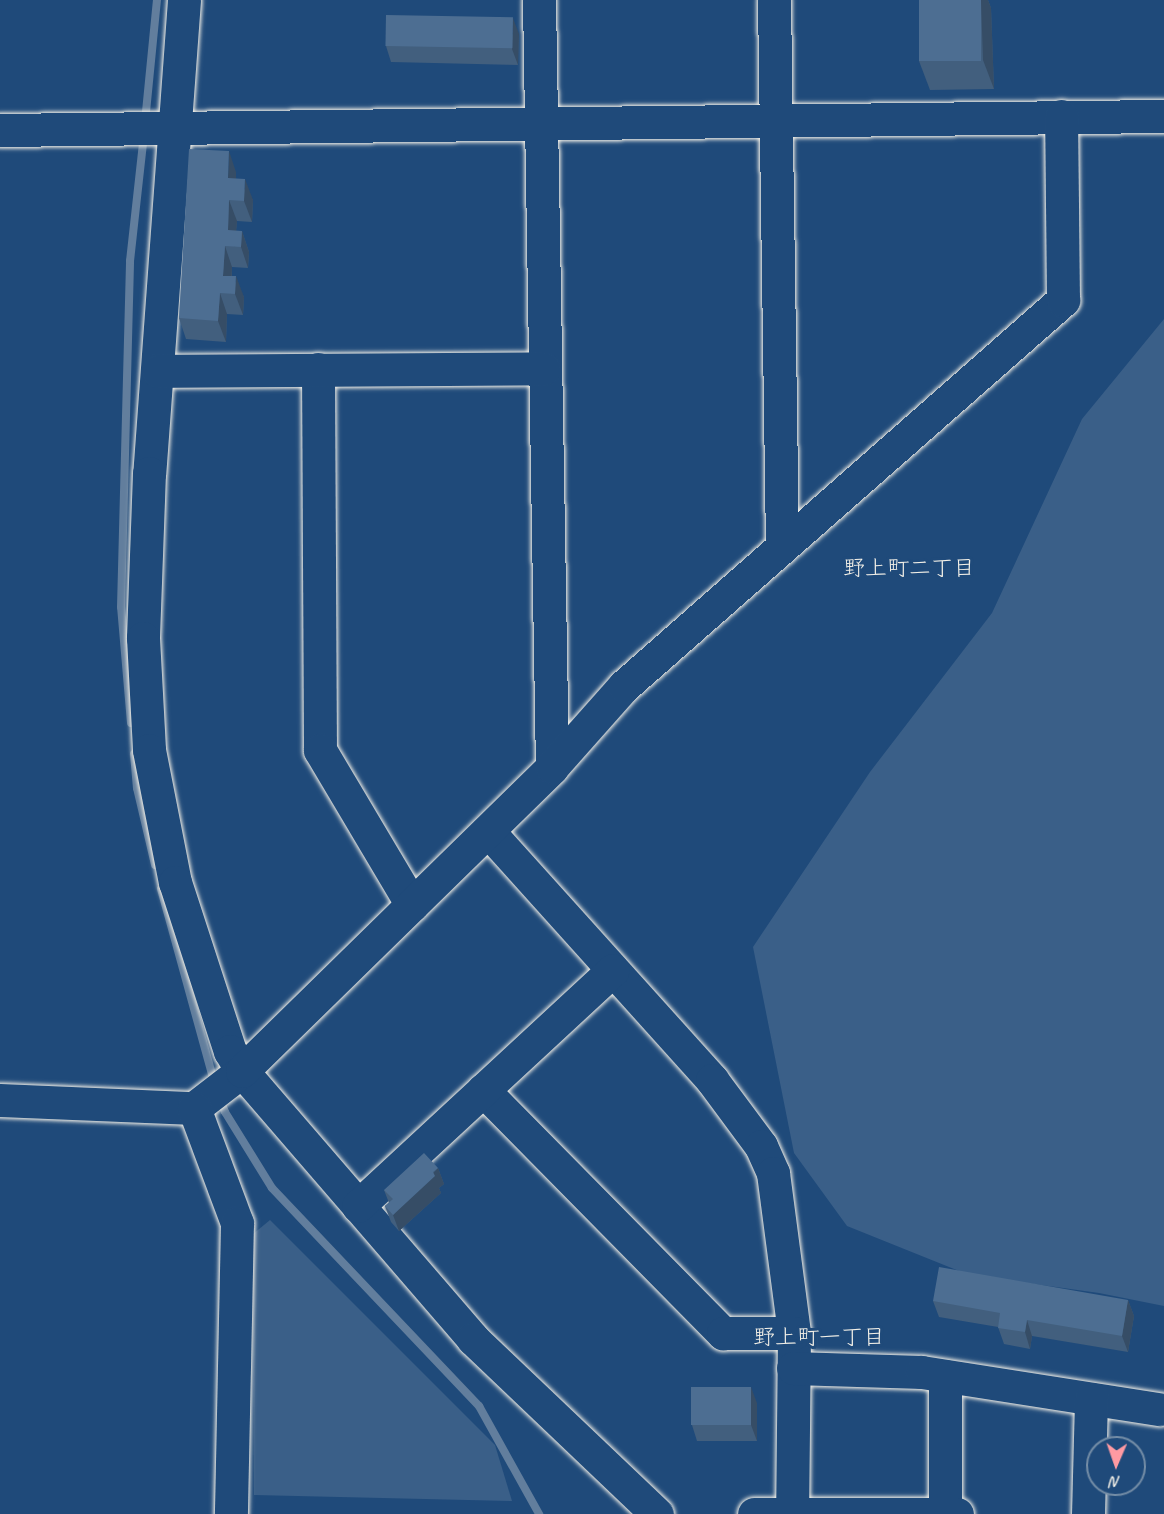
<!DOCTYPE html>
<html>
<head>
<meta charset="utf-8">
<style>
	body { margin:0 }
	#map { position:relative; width:1164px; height:1514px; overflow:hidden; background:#1f4a7a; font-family:Caveat,"Klee One",sans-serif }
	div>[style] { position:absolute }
	.green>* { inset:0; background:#3a5f88 }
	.stream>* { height:8px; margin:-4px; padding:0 4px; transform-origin:4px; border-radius:4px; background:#627e9d }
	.roads { filter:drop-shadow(0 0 2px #f4f1e8) drop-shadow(0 0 2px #f4f1e8) }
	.minor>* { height:33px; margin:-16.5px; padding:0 16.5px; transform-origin:16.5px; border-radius:16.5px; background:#1f4a7a }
	.wall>* { inset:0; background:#425f7e }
	.shaded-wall>* { inset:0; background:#364d66 }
	.building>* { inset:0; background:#4d6e92; transform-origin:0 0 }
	span { translate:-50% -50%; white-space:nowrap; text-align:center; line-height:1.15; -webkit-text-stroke:6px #1f4a7a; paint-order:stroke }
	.neighbourhood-label { font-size:22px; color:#f4f1e8 }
	.north { position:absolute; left:1086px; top:1436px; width:60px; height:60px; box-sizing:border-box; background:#1f4a7a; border:2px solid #748da6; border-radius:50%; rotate:182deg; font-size:16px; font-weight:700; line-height:24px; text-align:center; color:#f4f1e8 }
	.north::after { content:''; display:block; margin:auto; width:21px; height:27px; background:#ff9aa2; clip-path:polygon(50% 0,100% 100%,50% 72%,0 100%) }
</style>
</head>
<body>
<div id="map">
	<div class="green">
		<i style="clip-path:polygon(1164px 319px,1164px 1306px,1099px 1293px,969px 1275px,847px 1226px,794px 1153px,753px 947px,870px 772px,992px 613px,1082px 419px)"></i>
		<i style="clip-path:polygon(270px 1220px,495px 1445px,512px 1501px,254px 1495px,253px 1234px)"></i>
	</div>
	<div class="stream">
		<i style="left:145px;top:122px;width:123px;rotate:-84.4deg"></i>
		<i style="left:131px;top:723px;width:116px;rotate:-94.9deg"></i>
		<i style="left:121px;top:607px;width:346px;rotate:-88.5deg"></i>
		<i style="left:130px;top:261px;width:127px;rotate:-83.7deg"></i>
		<i style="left:134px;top:754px;width:34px;rotate:85deg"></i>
		<i style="left:137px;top:788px;width:79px;rotate:76.8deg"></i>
		<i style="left:161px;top:889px;width:200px;rotate:74.6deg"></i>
		<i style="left:219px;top:1097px;width:16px;rotate:68deg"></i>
		<i style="left:225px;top:1112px;width:89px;rotate:58.3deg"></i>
		<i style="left:272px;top:1188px;width:301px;rotate:46.5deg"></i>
		<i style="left:479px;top:1406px;width:124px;rotate:60.9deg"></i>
	</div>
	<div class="roads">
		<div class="minor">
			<i style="left:184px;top:0;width:474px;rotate:94.2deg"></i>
			<i style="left:149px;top:473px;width:165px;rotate:92.1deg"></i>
			<i style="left:143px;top:638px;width:112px;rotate:86.9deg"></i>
			<i style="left:149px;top:750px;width:135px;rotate:78.9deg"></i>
			<i style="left:175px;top:882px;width:178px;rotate:72deg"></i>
			<i style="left:230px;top:1051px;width:23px;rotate:59deg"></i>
			<i style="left:242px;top:1071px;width:354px;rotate:49.2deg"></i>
			<i style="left:473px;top:1339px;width:254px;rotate:43.6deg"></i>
			<i style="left:539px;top:0;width:767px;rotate:89.03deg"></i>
			<i style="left:774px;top:0;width:543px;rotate:89.16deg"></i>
			<i style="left:0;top:130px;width:1164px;rotate:-0.69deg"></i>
			<i style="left:318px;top:369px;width:381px;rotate:89.7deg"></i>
			<i style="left:320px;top:750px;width:180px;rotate:59.3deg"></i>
			<i style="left:158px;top:371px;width:386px;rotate:-0.4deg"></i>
			<i style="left:488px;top:831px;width:335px;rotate:48deg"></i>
			<i style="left:712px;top:1080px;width:82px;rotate:53.4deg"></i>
			<i style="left:761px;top:1146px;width:30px;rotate:66deg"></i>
			<i style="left:773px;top:1173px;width:161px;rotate:82.5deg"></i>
			<i style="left:794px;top:1333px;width:178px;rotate:90.6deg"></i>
			<i style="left:483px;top:1090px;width:342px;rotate:45.4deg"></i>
			<i style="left:723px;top:1333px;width:71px"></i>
			<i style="left:0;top:1100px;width:194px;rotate:2.4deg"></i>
			<i style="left:194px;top:1108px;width:61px;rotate:-37.6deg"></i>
			<i style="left:242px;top:1071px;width:434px;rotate:-44.4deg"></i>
			<i style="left:552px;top:767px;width:108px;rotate:-48.4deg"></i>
			<i style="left:624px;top:686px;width:585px;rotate:-41.32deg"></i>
			<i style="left:1063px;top:300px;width:184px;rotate:-90.6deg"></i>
			<i style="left:194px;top:1108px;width:123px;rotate:69.5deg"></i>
			<i style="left:237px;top:1223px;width:291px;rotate:91.2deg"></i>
			<i style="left:358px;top:1206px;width:347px;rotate:-42.8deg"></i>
			<i style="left:793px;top:1368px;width:129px;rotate:1.8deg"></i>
			<i style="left:922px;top:1372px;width:240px;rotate:8.9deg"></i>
			<i style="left:945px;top:1376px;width:138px;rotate:90deg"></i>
			<i style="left:754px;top:1514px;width:203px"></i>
			<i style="left:1088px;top:1514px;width:115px;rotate:-88.5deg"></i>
		</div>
	</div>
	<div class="wall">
		<i style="clip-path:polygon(919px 0,988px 0,991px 8px,994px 89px,930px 90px,919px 61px)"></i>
		<i style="clip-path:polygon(519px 34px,518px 65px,391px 62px,386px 46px)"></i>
		<i style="clip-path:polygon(236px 172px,236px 179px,253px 200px,252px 222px,237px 221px,236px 231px,242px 231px,249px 252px,248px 268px,232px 267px,232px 276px,244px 297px,243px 315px,227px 314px,226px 342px,186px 339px,179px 318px)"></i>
		<i style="clip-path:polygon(438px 1168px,444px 1184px,439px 1188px,441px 1193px,399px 1231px,391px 1222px,385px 1206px,389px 1203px,384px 1190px)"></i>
		<i style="clip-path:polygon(1128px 1300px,1134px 1316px,1128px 1352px,1032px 1336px,1030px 1349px,1004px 1344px,998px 1327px,939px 1317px,933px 1301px)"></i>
		<i style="clip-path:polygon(757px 1403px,757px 1441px,697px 1441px,692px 1425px)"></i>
	</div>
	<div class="shaded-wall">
		<i style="clip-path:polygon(981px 0,988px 0,991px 8px,994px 89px,983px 60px)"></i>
		<i style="clip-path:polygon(513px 18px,519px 34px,518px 65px,512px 49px)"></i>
		<i style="clip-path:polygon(229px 151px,236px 172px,236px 199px,228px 178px)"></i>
		<i style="clip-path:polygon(245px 179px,253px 200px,252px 222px,244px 201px)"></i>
		<i style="clip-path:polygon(229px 200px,237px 221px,235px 247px,228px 230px)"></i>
		<i style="clip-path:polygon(242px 231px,249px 252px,248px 268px,241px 247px)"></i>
		<i style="clip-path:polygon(225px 246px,232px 267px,231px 294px,223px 276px)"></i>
		<i style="clip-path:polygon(236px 276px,244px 297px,243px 315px,235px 294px)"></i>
		<i style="clip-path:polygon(220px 293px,227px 314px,226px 342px,218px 321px)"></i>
		<i style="clip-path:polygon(438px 1168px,444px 1184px,439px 1188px,441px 1193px,399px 1231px,393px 1215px)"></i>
		<i style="clip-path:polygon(1128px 1300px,1134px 1316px,1128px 1352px,1122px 1336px)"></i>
		<i style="clip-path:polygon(1027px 1320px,1032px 1336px,1030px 1349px,1025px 1332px)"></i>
		<i style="clip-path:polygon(751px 1387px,757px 1403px,757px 1441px,751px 1425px)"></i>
	</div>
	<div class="building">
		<i style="left:919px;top:0;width:62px;height:61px"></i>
		<i style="left:386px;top:15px;width:127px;height:31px;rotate:1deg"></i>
		<i style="clip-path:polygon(189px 149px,229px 151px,228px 178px,245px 179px,244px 201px,229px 200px,228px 230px,242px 231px,241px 247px,225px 246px,223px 276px,236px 276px,235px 294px,220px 293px,218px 321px,179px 318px)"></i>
		<i style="clip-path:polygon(424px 1153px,438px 1168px,433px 1172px,435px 1176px,393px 1215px,385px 1206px,393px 1199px,384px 1190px)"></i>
		<i style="clip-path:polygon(939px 1267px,1128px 1300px,1122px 1336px,1027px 1320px,1025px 1332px,998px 1328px,1000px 1313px,933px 1301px)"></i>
		<i style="left:691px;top:1387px;width:60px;height:38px"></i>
	</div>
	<div class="neighbourhood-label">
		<span style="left:909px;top:569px">野上町二丁目</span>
		<span style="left:819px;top:1338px">野上町一丁目</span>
	</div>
	<div class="north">N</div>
</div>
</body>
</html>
